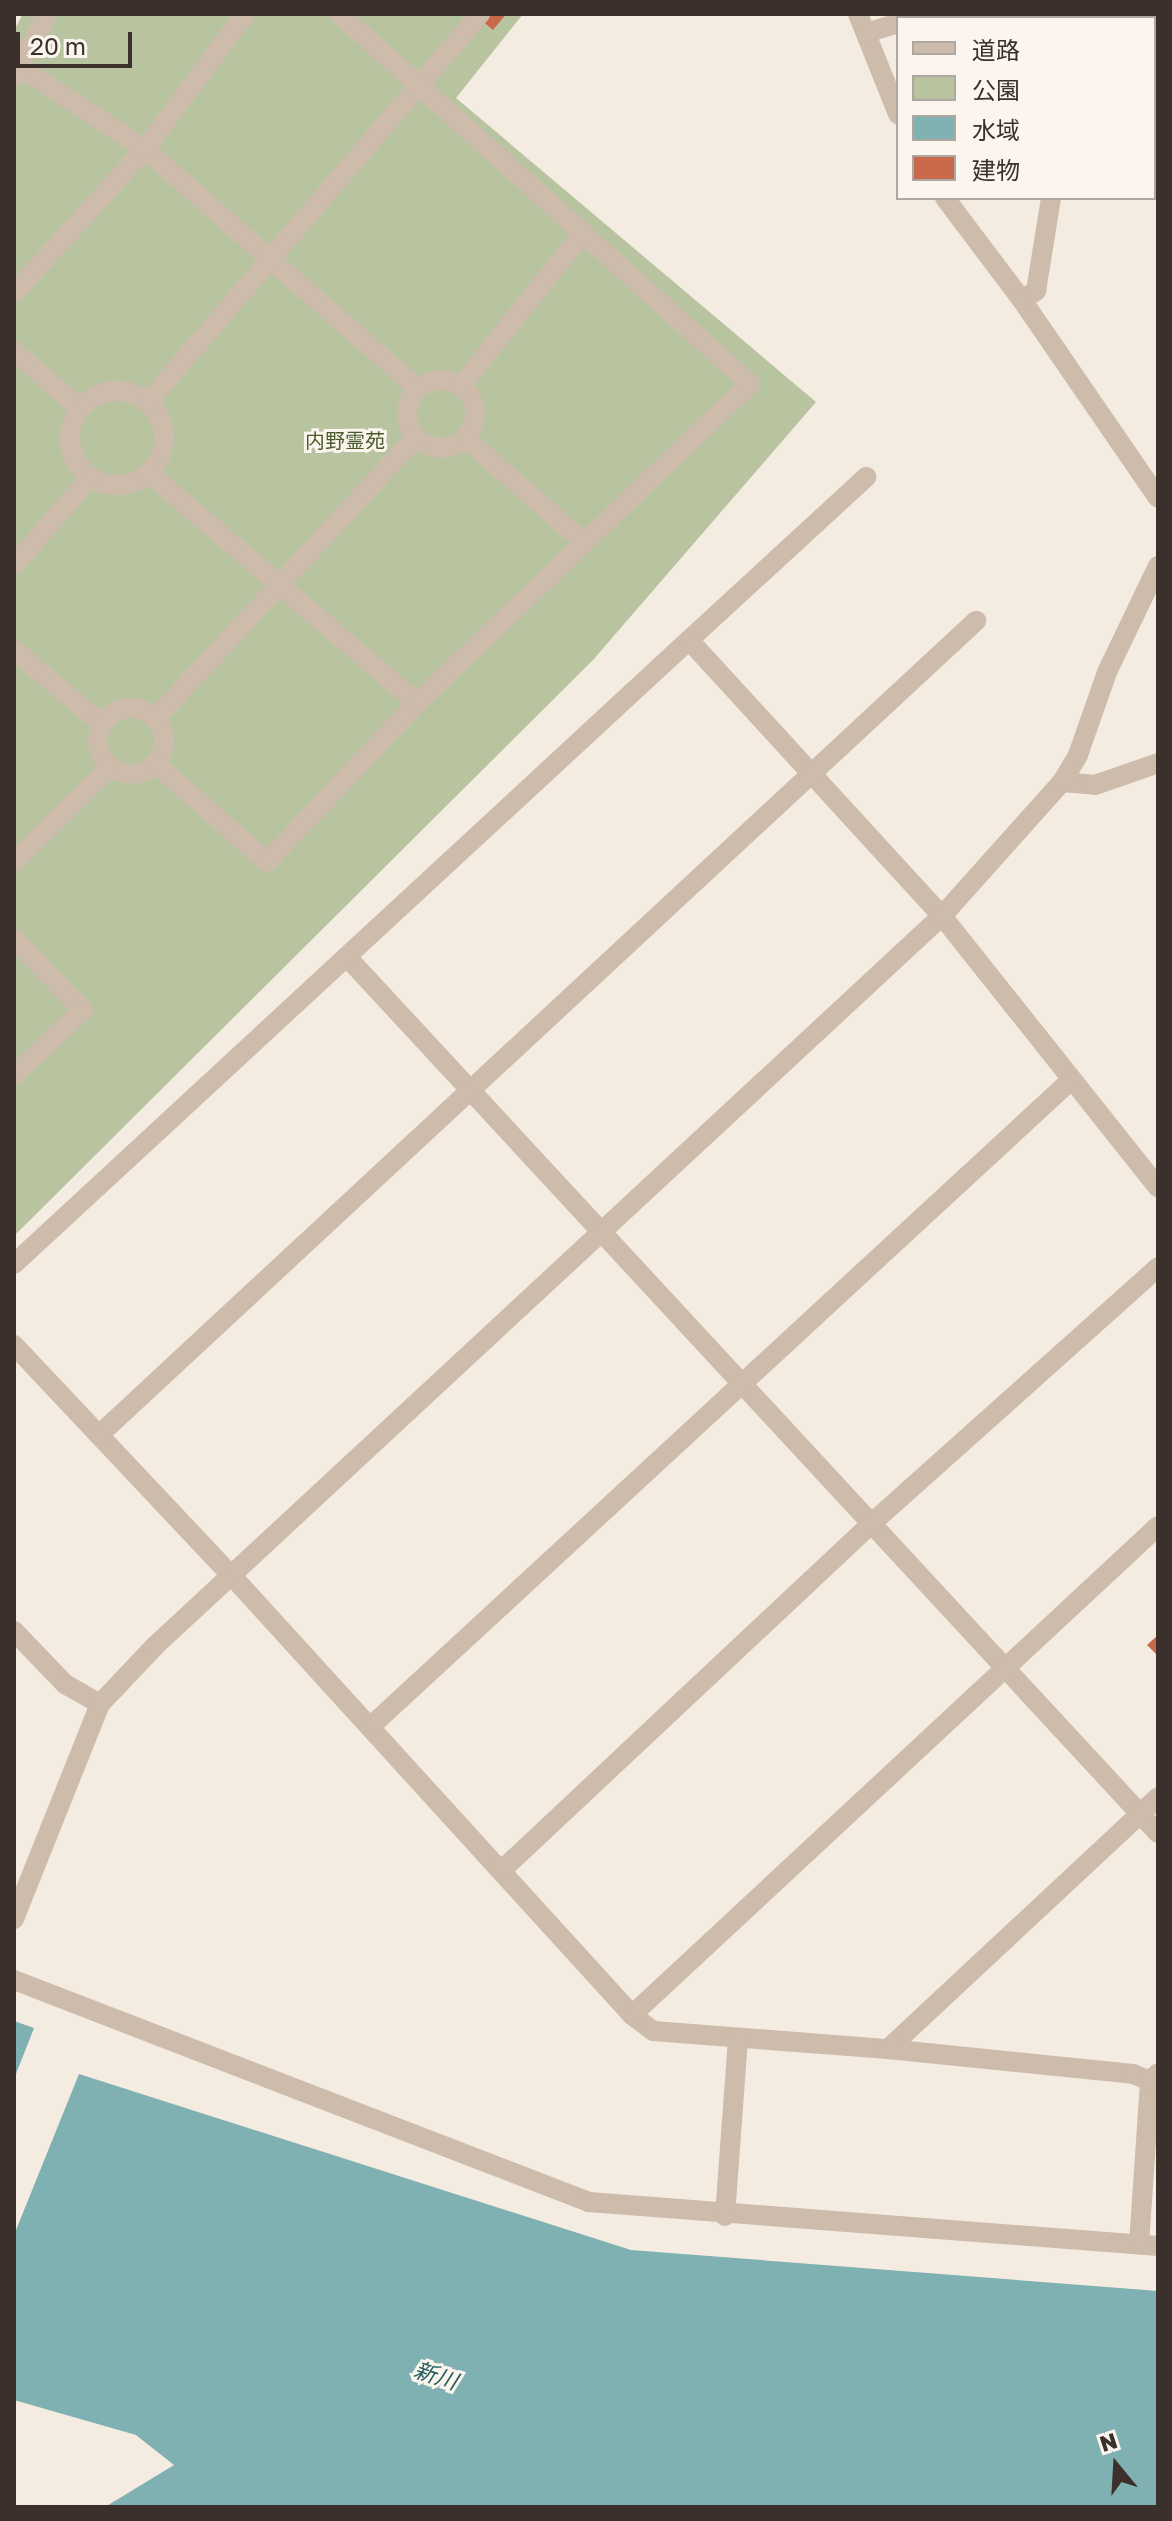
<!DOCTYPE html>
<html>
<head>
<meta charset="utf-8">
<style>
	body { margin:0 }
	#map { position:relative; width:1172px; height:2521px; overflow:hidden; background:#f4ebe1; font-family:"Golos Text","Noto Sans JP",sans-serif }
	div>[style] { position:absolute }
	.green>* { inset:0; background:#b8c4a0 }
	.water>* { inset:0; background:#7fb0b2 }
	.building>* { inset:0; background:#c8694b }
	.minor>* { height:20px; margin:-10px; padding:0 10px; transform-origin:10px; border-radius:10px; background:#cdbbac }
	.minor>.ring { margin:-10px; padding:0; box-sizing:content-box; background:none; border:20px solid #cdbbac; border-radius:50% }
	span { translate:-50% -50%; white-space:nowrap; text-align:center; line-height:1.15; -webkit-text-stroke:6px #fbf5ee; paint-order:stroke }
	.park-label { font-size:20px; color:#4a5a2e }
	.water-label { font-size:22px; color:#1f5a5e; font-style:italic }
	.frame { position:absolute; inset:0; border:16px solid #3b302b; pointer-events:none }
	.legend { position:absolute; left:896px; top:16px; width:260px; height:184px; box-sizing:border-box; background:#fbf5ee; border:2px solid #aea6a0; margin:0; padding:10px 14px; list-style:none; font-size:24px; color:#3b302b }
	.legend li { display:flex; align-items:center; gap:16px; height:40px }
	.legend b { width:40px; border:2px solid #aea6a0 }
	.north { position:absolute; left:1076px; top:2425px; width:80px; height:80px; -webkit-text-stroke:6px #fbf5ee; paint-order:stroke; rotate:342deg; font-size:22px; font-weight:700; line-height:32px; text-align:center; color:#3b302b }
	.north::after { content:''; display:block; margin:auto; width:28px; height:36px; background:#3b302b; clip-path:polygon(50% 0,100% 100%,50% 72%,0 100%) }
	.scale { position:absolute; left:16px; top:32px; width:116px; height:36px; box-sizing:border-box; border:4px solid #3b302b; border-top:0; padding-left:10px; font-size:24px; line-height:28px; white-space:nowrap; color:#3b302b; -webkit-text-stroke:6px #fbf5ee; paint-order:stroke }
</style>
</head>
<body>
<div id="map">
	<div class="green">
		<i style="clip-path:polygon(23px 14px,523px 14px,456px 98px,816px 402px,593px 660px,14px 1236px,14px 30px)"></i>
	</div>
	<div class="water">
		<i style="clip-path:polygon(14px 2021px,34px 2028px,14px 2079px)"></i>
		<i style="clip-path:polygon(79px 2074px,631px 2250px,1158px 2291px,1158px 2507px,105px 2507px,174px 2465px,136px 2435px,14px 2400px,14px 2235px)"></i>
	</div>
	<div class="building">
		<i style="clip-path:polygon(474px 14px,506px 14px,493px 30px)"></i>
		<i style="clip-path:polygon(1158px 1635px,1158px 1656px,1147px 1645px)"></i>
	</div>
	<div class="minor">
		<i style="left:858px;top:14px;width:108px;rotate:68.2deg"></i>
		<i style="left:913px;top:18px;width:9px;rotate:-27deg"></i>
		<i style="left:866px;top:33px;width:34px;rotate:-17deg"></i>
		<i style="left:20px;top:67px;width:149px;rotate:33.3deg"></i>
		<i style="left:145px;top:149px;width:363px;rotate:41.3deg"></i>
		<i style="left:14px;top:76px;width:70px;rotate:-62deg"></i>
		<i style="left:945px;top:198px;width:128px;rotate:53deg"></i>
		<i style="left:1022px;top:300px;width:240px;rotate:55.5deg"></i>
		<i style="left:14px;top:293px;width:195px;rotate:-47.7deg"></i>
		<i style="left:145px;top:149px;width:168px;rotate:-53.5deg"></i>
		<i style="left:1022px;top:300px;width:17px;rotate:-33deg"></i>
		<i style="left:1036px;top:291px;width:94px;rotate:-80.8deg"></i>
		<i style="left:14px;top:351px;width:88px;rotate:41.3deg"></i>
		<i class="ring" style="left:407px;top:380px;width:48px;height:48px"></i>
		<i style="left:461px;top:386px;width:194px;rotate:-51.5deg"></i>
		<i class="ring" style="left:70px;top:391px;width:74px;height:74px"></i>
		<i style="left:148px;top:402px;width:511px;rotate:-49.45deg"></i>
		<i style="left:465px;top:438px;width:158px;rotate:41.2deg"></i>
		<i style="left:149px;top:473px;width:353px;rotate:40.6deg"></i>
		<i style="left:14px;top:565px;width:116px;rotate:-48.9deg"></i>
		<i style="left:689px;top:640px;width:241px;rotate:-42.6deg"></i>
		<i style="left:14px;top:650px;width:115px;rotate:40.1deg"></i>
		<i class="ring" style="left:98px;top:708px;width:46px;height:46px"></i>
		<i style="left:155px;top:719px;width:384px;rotate:-47.2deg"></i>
		<i style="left:155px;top:763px;width:149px;rotate:41.5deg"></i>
		<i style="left:267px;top:862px;width:219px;rotate:-46.7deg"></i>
		<i style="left:417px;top:703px;width:461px;rotate:-43.8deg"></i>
		<i style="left:750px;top:384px;width:552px;rotate:-137.94deg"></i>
		<i style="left:1062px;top:782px;width:33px;rotate:5deg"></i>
		<i style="left:1095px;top:785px;width:67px;rotate:-19.2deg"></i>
		<i style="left:14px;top:862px;width:135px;rotate:-44.7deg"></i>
		<i style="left:14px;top:939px;width:99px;rotate:45.8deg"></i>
		<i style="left:83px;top:1010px;width:95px;rotate:136.7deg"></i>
		<i style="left:347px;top:957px;width:1194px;rotate:47.21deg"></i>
		<i style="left:14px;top:1264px;width:919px;rotate:-42.75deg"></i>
		<i style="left:689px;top:640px;width:374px;rotate:47.5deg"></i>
		<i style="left:942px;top:916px;width:347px;rotate:51.5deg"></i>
		<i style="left:14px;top:1345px;width:318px;rotate:46.7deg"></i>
		<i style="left:232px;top:1576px;width:594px;rotate:47.66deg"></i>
		<i style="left:632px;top:2015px;width:26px;rotate:37deg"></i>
		<i style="left:653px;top:2031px;width:236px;rotate:4.4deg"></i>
		<i style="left:888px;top:2049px;width:369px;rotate:-43deg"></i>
		<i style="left:99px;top:1435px;width:1197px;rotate:-42.87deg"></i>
		<i style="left:14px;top:1631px;width:74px;rotate:46.1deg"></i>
		<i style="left:65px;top:1684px;width:40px;rotate:29.7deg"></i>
		<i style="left:370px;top:1727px;width:953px;rotate:-42.7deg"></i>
		<i style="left:502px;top:1870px;width:507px;rotate:-43.16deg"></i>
		<i style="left:872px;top:1523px;width:384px;rotate:-41.8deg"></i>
		<i style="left:14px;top:1919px;width:232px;rotate:-68.2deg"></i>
		<i style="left:100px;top:1704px;width:81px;rotate:-46.5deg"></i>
		<i style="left:156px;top:1645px;width:1072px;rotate:-42.85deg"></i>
		<i style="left:942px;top:916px;width:180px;rotate:-48.2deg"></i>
		<i style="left:1062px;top:782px;width:31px;rotate:-59deg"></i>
		<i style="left:1078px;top:755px;width:88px;rotate:-70.7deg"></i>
		<i style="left:1107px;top:672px;width:118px;rotate:-64.3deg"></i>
		<i style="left:14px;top:1980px;width:616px;rotate:21.11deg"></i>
		<i style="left:589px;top:2202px;width:571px;rotate:4.42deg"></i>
		<i style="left:632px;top:2015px;width:718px;rotate:-42.91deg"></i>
		<i style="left:888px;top:2049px;width:246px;rotate:5.8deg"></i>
		<i style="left:1133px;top:2074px;width:18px;rotate:22deg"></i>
		<i style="left:725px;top:2216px;width:178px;rotate:-85.8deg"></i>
		<i style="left:1139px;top:2244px;width:163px;rotate:-86.1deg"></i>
		<i style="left:1150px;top:2081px;width:11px;rotate:-45deg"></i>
	</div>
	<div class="park-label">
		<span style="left:345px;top:440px">内野霊苑</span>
	</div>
	<div class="water-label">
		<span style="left:436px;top:2375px;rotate:18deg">新川</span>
	</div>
	<div class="frame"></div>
	<ul class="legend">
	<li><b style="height:10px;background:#cdbbac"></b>道路</li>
	<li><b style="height:22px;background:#b8c4a0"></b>公園</li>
	<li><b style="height:22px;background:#7fb0b2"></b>水域</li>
	<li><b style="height:22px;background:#c8694b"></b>建物</li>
	</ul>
	<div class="north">N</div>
	<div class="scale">20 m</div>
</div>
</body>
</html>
